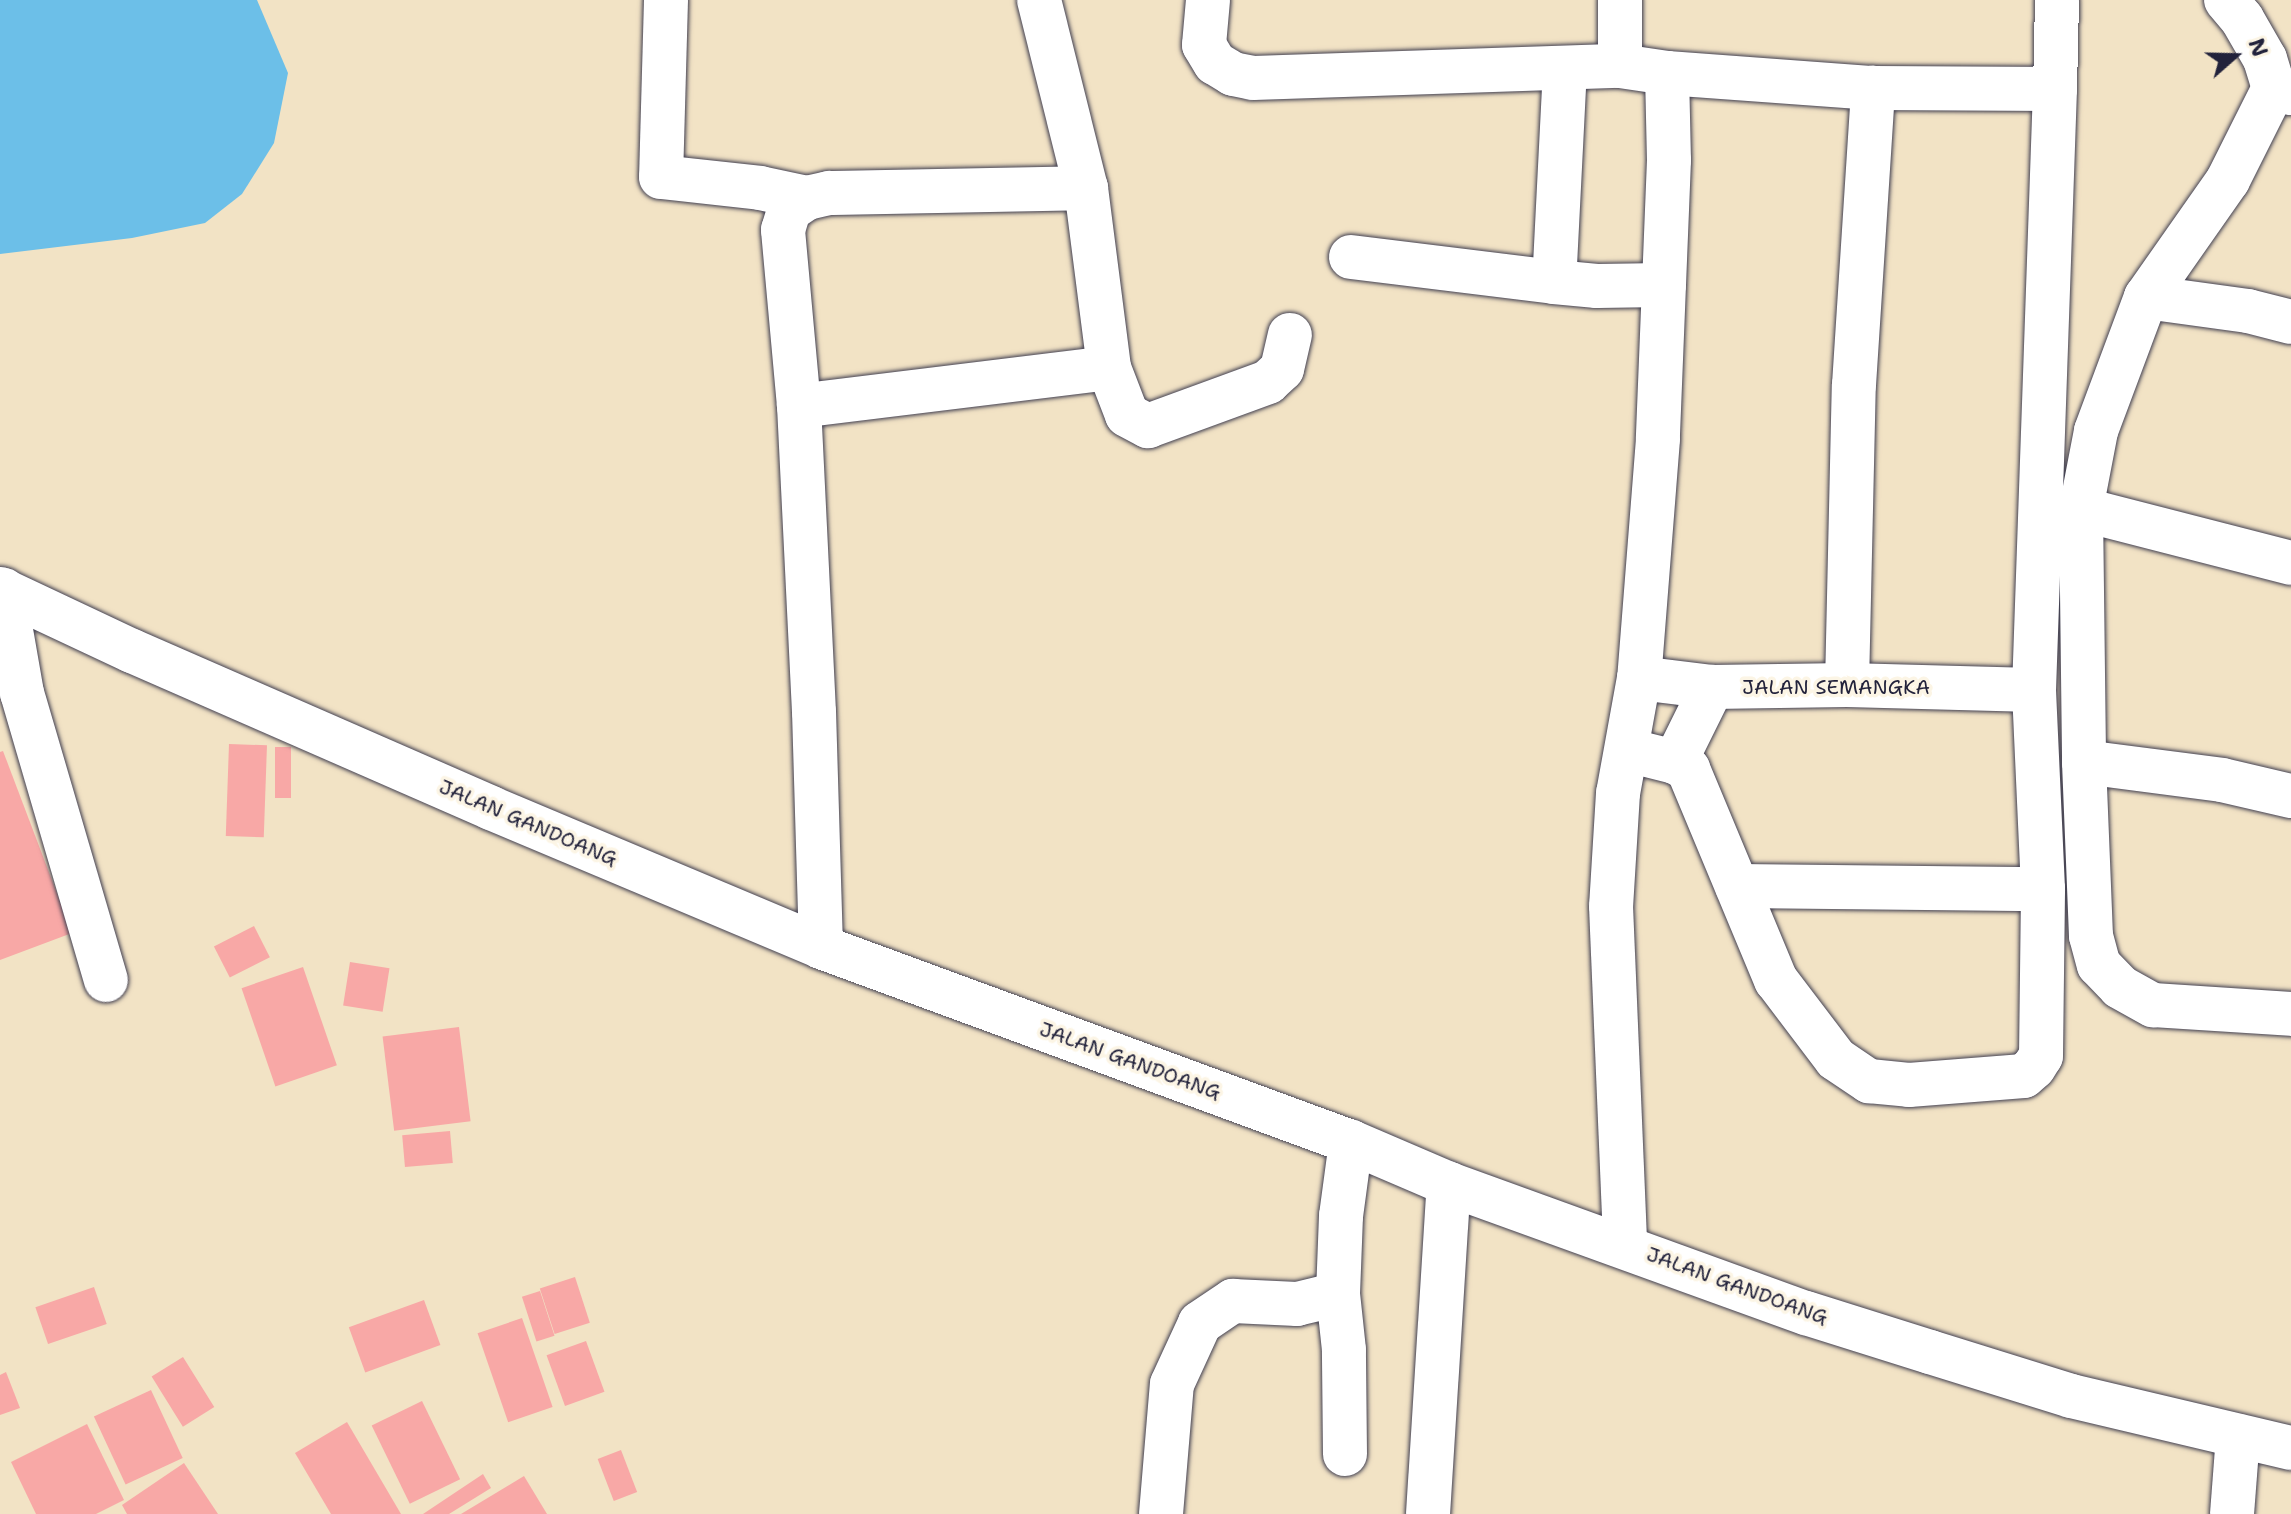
<!DOCTYPE html>
<html>
<head>
<meta charset="utf-8">
<style>
	body { margin:0 }
	#map { position:relative; width:2291px; height:1514px; overflow:hidden; background:#f2e3c5; font-family:"Shantell Sans",sans-serif }
	div>[style] { position:absolute }
	.water>* { inset:0; background:#6cbfe8 }
	.building>* { inset:0; background:#f8a8a6; transform-origin:0 0 }
	.roads { filter:drop-shadow(0 0 2px #413f50) drop-shadow(0 0 2px #413f50) }
	.minor>* { height:44px; margin:-22px; padding:0 22px; transform-origin:22px; border-radius:22px; background:#fff }
	span { translate:-50% -50%; white-space:nowrap; text-align:center; line-height:1.15; -webkit-text-stroke:7px #fcf5e5; paint-order:stroke }
	.street-label { font-size:20px; color:#22223b }
	.north { position:absolute; left:2195px; top:16px; width:80px; height:80px; -webkit-text-stroke:6px #fcf5e5; paint-order:stroke; rotate:70deg; font-size:22px; font-weight:700; line-height:32px; text-align:center; color:#22223b }
	.north::after { content:''; display:block; margin:auto; width:28px; height:36px; background:#22223b; clip-path:polygon(50% 0,100% 100%,50% 72%,0 100%) }
</style>
</head>
<body>
<div id="map">
	<div class="water">
		<i style="clip-path:polygon(0 0,257px 0,288px 73px,274px 143px,242px 194px,205px 223px,132px 238px,0 254px)"></i>
	</div>
	<div class="building">
		<i style="left:229px;top:744px;width:38px;height:92px;rotate:2deg"></i>
		<i style="left:275px;top:747px;width:16px;height:51px"></i>
		<i style="clip-path:polygon(3px 751px,72px 933px,0 960px,0 752px)"></i>
		<i style="left:254px;top:926px;width:35px;height:45px;rotate:63deg"></i>
		<i style="left:350px;top:962px;width:40px;height:44px;rotate:9deg"></i>
		<i style="left:303px;top:967px;width:104px;height:65px;rotate:71deg"></i>
		<i style="left:459px;top:1027px;width:95px;height:77px;rotate:83deg"></i>
		<i style="left:450px;top:1131px;width:32px;height:48px;rotate:85deg"></i>
		<i style="left:575px;top:1277px;width:48px;height:37px;rotate:72deg"></i>
		<i style="left:94px;top:1287px;width:39px;height:62px;rotate:71deg"></i>
		<i style="left:540px;top:1291px;width:47px;height:19px;rotate:72deg"></i>
		<i style="left:424px;top:1300px;width:48px;height:80px;rotate:70deg"></i>
		<i style="left:522px;top:1318px;width:94px;height:47px;rotate:71deg"></i>
		<i style="left:586px;top:1341px;width:54px;height:42px;rotate:70deg"></i>
		<i style="left:183px;top:1357px;width:59px;height:37px;rotate:58deg"></i>
		<i style="clip-path:polygon(6px 1372px,20px 1408px,0 1415px,0 1375px)"></i>
		<i style="left:151px;top:1390px;width:75px;height:63px;rotate:65deg"></i>
		<i style="left:422px;top:1401px;width:87px;height:56px;rotate:64deg"></i>
		<i style="clip-path:polygon(347px 1422px,401px 1514px,331px 1514px,295px 1453px)"></i>
		<i style="clip-path:polygon(87px 1424px,124px 1500px,96px 1514px,36px 1514px,11px 1462px)"></i>
		<i style="left:621px;top:1450px;width:45px;height:25px;rotate:69deg"></i>
		<i style="clip-path:polygon(184px 1463px,218px 1514px,127px 1514px,122px 1505px)"></i>
		<i style="clip-path:polygon(483px 1474px,491px 1488px,449px 1514px,423px 1514px)"></i>
		<i style="clip-path:polygon(524px 1476px,547px 1514px,461px 1514px)"></i>
	</div>
	<div class="roads">
		<div class="minor">
			<i style="left:666px;top:0;width:177px;rotate:91.6deg"></i>
			<i style="left:661px;top:177px;width:100px;rotate:6.3deg"></i>
			<i style="left:760px;top:188px;width:48px;rotate:12deg"></i>
			<i style="left:1039px;top:0;width:194px;rotate:76deg"></i>
			<i style="left:1086px;top:188px;width:181px;rotate:82.7deg"></i>
			<i style="left:1109px;top:368px;width:50px;rotate:69deg"></i>
			<i style="left:1127px;top:415px;width:24px;rotate:28deg"></i>
			<i style="left:1148px;top:426px;width:128px;rotate:-20.1deg"></i>
			<i style="left:1268px;top:382px;width:19px;rotate:-43deg"></i>
			<i style="left:1282px;top:369px;width:35px;rotate:-77deg"></i>
			<i style="left:1208px;top:0;width:45px;rotate:95.1deg"></i>
			<i style="left:1204px;top:45px;width:21px;rotate:59deg"></i>
			<i style="left:1215px;top:63px;width:21px;rotate:31deg"></i>
			<i style="left:1233px;top:74px;width:20px;rotate:11deg"></i>
			<i style="left:1253px;top:78px;width:367px;rotate:-1.9deg"></i>
			<i style="left:1620px;top:0;width:66px;rotate:90deg"></i>
			<i style="left:1620px;top:66px;width:48px;rotate:8.5deg"></i>
			<i style="left:1667px;top:73px;width:87px;rotate:88.7deg"></i>
			<i style="left:1669px;top:160px;width:279px;rotate:92.3deg"></i>
			<i style="left:1658px;top:439px;width:240px;rotate:94.5deg"></i>
			<i style="left:1639px;top:678px;width:117px;rotate:100.3deg"></i>
			<i style="left:1618px;top:793px;width:113px;rotate:93.5deg"></i>
			<i style="left:1611px;top:906px;width:339px;rotate:87.6deg"></i>
			<i style="left:2226px;top:0;width:25px;rotate:50deg"></i>
			<i style="left:2242px;top:19px;width:46px;rotate:60.1deg"></i>
			<i style="left:2265px;top:59px;width:30px;rotate:73deg"></i>
			<i style="left:1565px;top:68px;width:214px;rotate:92.9deg"></i>
			<i style="left:1554px;top:282px;width:43px;rotate:5.3deg"></i>
			<i style="left:1597px;top:286px;width:67px;rotate:-0.9deg"></i>
			<i style="left:1667px;top:73px;width:207px;rotate:4.2deg"></i>
			<i style="left:1873px;top:88px;width:182px;rotate:0.3deg"></i>
			<i style="left:2055px;top:89px;width:89px;rotate:-88.7deg"></i>
			<i style="left:2291px;top:93px;width:18px;rotate:-164deg"></i>
			<i style="left:2274px;top:88px;width:103px;rotate:116.6deg"></i>
			<i style="left:2228px;top:180px;width:143px;rotate:125deg"></i>
			<i style="left:2146px;top:297px;width:103px;rotate:7.8deg"></i>
			<i style="left:2248px;top:311px;width:44px;rotate:14.3deg"></i>
			<i style="left:1351px;top:257px;width:205px;rotate:7deg"></i>
			<i style="left:2146px;top:297px;width:143px;rotate:110.5deg"></i>
			<i style="left:2096px;top:431px;width:79px;rotate:100.9deg"></i>
			<i style="left:2081px;top:509px;width:217px;rotate:14.4deg"></i>
			<i style="left:799px;top:406px;width:312px;rotate:-7deg"></i>
			<i style="left:2081px;top:509px;width:253px;rotate:89.3deg"></i>
			<i style="left:2084px;top:762px;width:174px;rotate:87.7deg"></i>
			<i style="left:2091px;top:936px;width:30px;rotate:75deg"></i>
			<i style="left:2099px;top:965px;width:30px;rotate:46deg"></i>
			<i style="left:2120px;top:987px;width:38px;rotate:29deg"></i>
			<i style="left:2153px;top:1005px;width:138px;rotate:3.7deg"></i>
			<i style="left:0;top:589px;width:146px;rotate:25.2deg"></i>
			<i style="left:132px;top:651px;width:392px;rotate:23.6deg"></i>
			<i style="left:491px;top:808px;width:358px;rotate:22.8deg"></i>
			<i style="left:821px;top:947px;width:565px;rotate:20.2deg"></i>
			<i style="left:1351px;top:1142px;width:107px;rotate:23.2deg"></i>
			<i style="left:1449px;top:1184px;width:380px;rotate:19.9deg"></i>
			<i style="left:1806px;top:1313px;width:130px;rotate:17.5deg"></i>
			<i style="left:1930px;top:1352px;width:148px;rotate:17.3deg"></i>
			<i style="left:2071px;top:1396px;width:226px;rotate:13.3deg"></i>
			<i style="left:4px;top:590px;width:105px;rotate:80.1deg"></i>
			<i style="left:22px;top:693px;width:299px;rotate:73.7deg"></i>
			<i style="left:1639px;top:678px;width:74px;rotate:7deg"></i>
			<i style="left:1712px;top:687px;width:135px;rotate:-0.8deg"></i>
			<i style="left:1847px;top:685px;width:187px;rotate:1.5deg"></i>
			<i style="left:1847px;top:685px;width:300px;rotate:-88.7deg"></i>
			<i style="left:1854px;top:385px;width:298px;rotate:-86.3deg"></i>
			<i style="left:1627px;top:750px;width:49px;rotate:14deg"></i>
			<i style="left:1675px;top:762px;width:15px;rotate:28deg"></i>
			<i style="left:1688px;top:769px;width:229px;rotate:67.4deg"></i>
			<i style="left:1776px;top:980px;width:99px;rotate:52.8deg"></i>
			<i style="left:1836px;top:1059px;width:40px;rotate:34deg"></i>
			<i style="left:1869px;top:1081px;width:40px;rotate:5.7deg"></i>
			<i style="left:1909px;top:1085px;width:115px;rotate:-4.5deg"></i>
			<i style="left:2024px;top:1076px;width:13px;rotate:-42deg"></i>
			<i style="left:2034px;top:1067px;width:13px;rotate:-58deg"></i>
			<i style="left:2041px;top:1056px;width:167px;rotate:-89.3deg"></i>
			<i style="left:2043px;top:889px;width:199px;rotate:-92.6deg"></i>
			<i style="left:2034px;top:690px;width:601px;rotate:-88deg"></i>
			<i style="left:1675px;top:762px;width:84px;rotate:-63.7deg"></i>
			<i style="left:2084px;top:762px;width:139px;rotate:7.4deg"></i>
			<i style="left:2222px;top:780px;width:71px;rotate:13.1deg"></i>
			<i style="left:1737px;top:886px;width:306px;rotate:0.6deg"></i>
			<i style="left:821px;top:947px;width:235px;rotate:-91.7deg"></i>
			<i style="left:814px;top:712px;width:306px;rotate:-92.8deg"></i>
			<i style="left:799px;top:406px;width:177px;rotate:-95.2deg"></i>
			<i style="left:783px;top:230px;width:21px;rotate:-73deg"></i>
			<i style="left:789px;top:210px;width:22px;rotate:-34deg"></i>
			<i style="left:807px;top:198px;width:23px;rotate:-13deg"></i>
			<i style="left:829px;top:193px;width:257px;rotate:-1.1deg"></i>
			<i style="left:1345px;top:1454px;width:104px;rotate:-90.6deg"></i>
			<i style="left:1344px;top:1350px;width:56px;rotate:-96.1deg"></i>
			<i style="left:1338px;top:1294px;width:78px;rotate:-87.8deg"></i>
			<i style="left:1341px;top:1216px;width:75px;rotate:-82.3deg"></i>
			<i style="left:1161px;top:1514px;width:130px;rotate:-85.2deg"></i>
			<i style="left:1172px;top:1384px;width:67px;rotate:-65.3deg"></i>
			<i style="left:1200px;top:1323px;width:40px;rotate:-34deg"></i>
			<i style="left:1233px;top:1301px;width:64px;rotate:2.7deg"></i>
			<i style="left:1297px;top:1304px;width:42px;rotate:-13.7deg"></i>
			<i style="left:1428px;top:1514px;width:331px;rotate:-86.4deg"></i>
			<i style="left:2232px;top:1514px;width:78px;rotate:-85.6deg"></i>
		</div>
	</div>
	<div class="street-label">
		<span style="left:1836px;top:687px">JALAN SEMANGKA</span>
		<span style="left:528px;top:823px;rotate:23deg">JALAN GANDOANG</span>
		<span style="left:1130px;top:1061px;rotate:20deg">JALAN GANDOANG</span>
		<span style="left:1737px;top:1286px;rotate:20deg">JALAN GANDOANG</span>
	</div>
	<div class="north">N</div>
</div>
</body>
</html>
